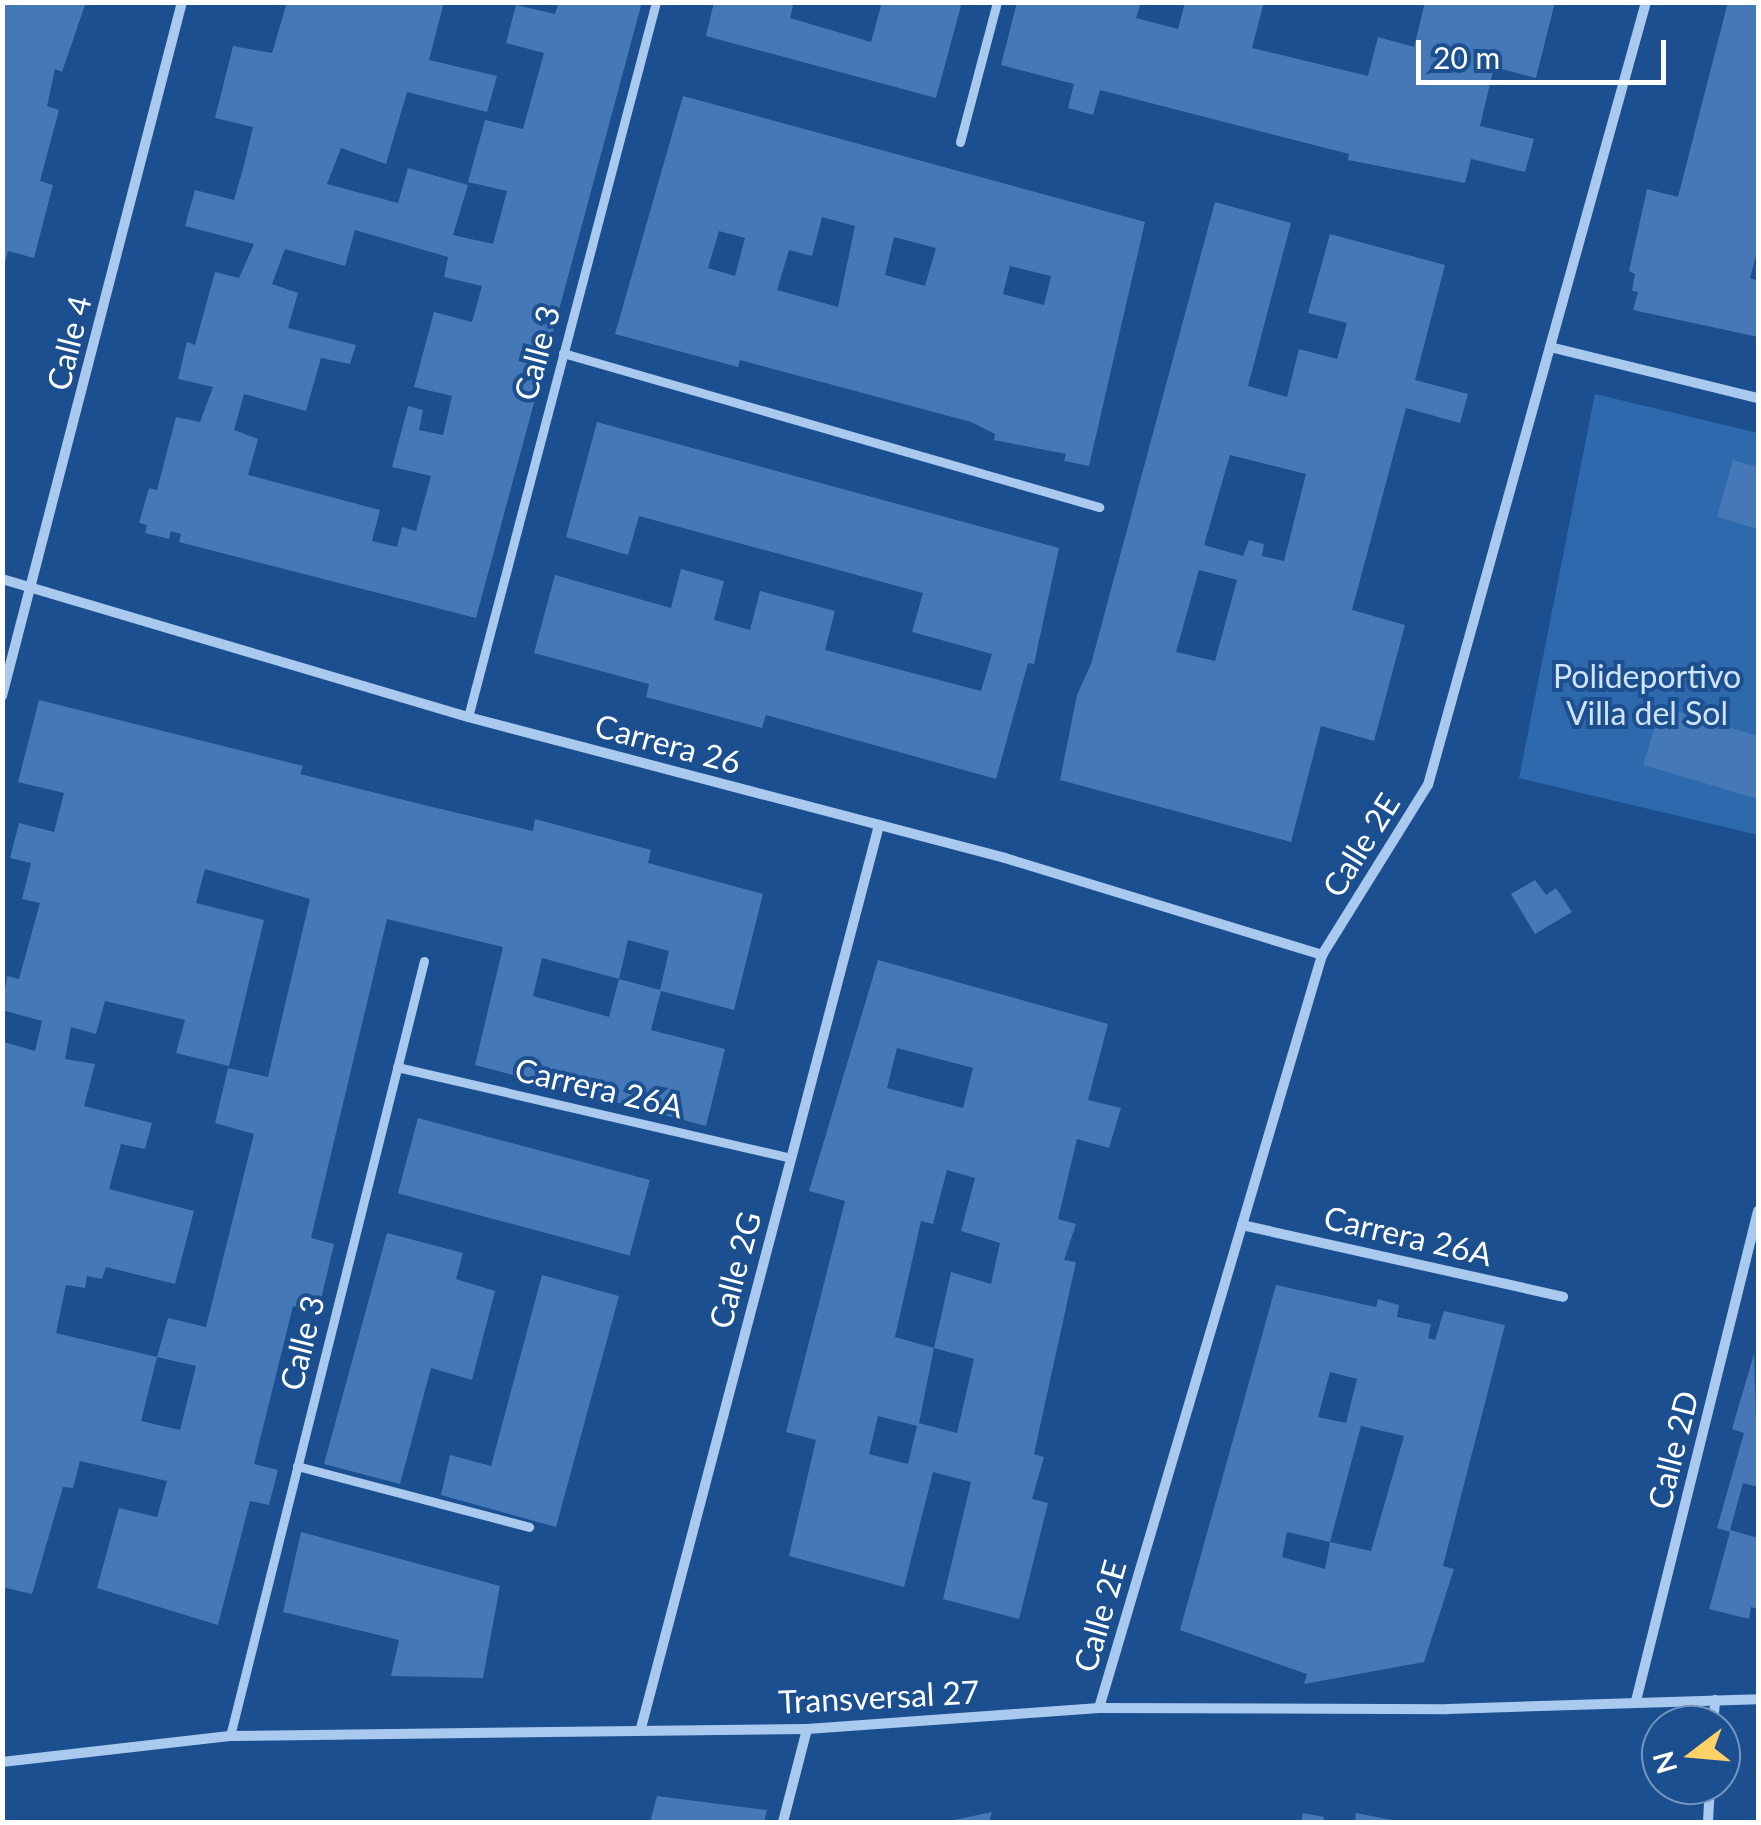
<!DOCTYPE html>
<html>
<head>
<meta charset="utf-8">
<style>
	body { margin:0 }
	#map { position:relative; width:1761px; height:1825px; overflow:hidden; background:#1b4f8f; font-family:Lato,sans-serif }
	div>[style] { position:absolute }
	.green>* { inset:0; background:#2e69ad }
	.building>* { inset:0; background:#4478b7; transform-origin:0 0 }
	.pedestrian>* { height:9px; margin:-4.5px; padding:0 4.5px; transform-origin:4.5px; border-radius:4.5px; background:#a9c9ee }
	.minor>* { height:10px; margin:-5px; padding:0 5px; transform-origin:5px; border-radius:5px; background:#a9c9ee }
	span { translate:-50% -50%; white-space:nowrap; text-align:center; line-height:1.15; -webkit-text-stroke:8px #1b4f8f; paint-order:stroke }
	.street-label { font-size:32px; color:#fff }
	.park-label { font-size:32px; color:#cfe3fa }
	.frame { position:absolute; inset:0; border:5px solid #fff; pointer-events:none }
	.north { position:absolute; left:1641px; top:1705px; width:100px; height:100px; box-sizing:border-box; background:#1b4f8f; border:2px solid #7695bc; border-radius:50%; rotate:254deg; font-size:28px; font-weight:700; line-height:40px; text-align:center; color:#fff }
	.north::after { content:''; display:block; margin:auto; width:35px; height:45px; background:#ffd166; clip-path:polygon(50% 0,100% 100%,50% 72%,0 100%) }
	.scale { position:absolute; left:1416px; top:40px; width:250px; height:45px; box-sizing:border-box; border:5px solid #fff; border-top:0; padding-left:12px; font-size:30px; line-height:35px; white-space:nowrap; color:#fff; -webkit-text-stroke:8px #1b4f8f; paint-order:stroke }
</style>
</head>
<body>
<div id="map">
	<div class="green">
		<i style="clip-path:polygon(1595px 394px,1758px 433px,1758px 835px,1519px 778px)"></i>
	</div>
	<div class="building">
		<i style="clip-path:polygon(2px 2px,86px 2px,62px 72px,55px 69px,47px 106px,59px 110px,40px 181px,53px 185px,34px 258px,8px 251px,4px 266px)"></i>
		<i style="clip-path:polygon(evenodd,287px 2px,444px 2px,429px 60px,497px 76px,487px 112px,407px 92px,386px 164px,341px 148px,327px 184px,398px 203px,408px 168px,468px 185px,453px 235px,493px 244px,507px 191px,468px 182px,485px 120px,523px 129px,544px 53px,506px 43px,516px 5px,555px 14px,559px 2px,642px 2px,476px 618px,179px 542px,181px 534px,171px 531px,169px 539px,145px 533px,147px 525px,139px 523px,149px 488px,157px 490px,176px 417px,200px 422px,213px 387px,178px 379px,187px 342px,195px 345px,215px 272px,239px 278px,254px 244px,185px 226px,195px 190px,234px 200px,244px 165px,253px 127px,215px 118px,233px 46px,272px 53px,287px 2px,355px 230px,448px 257px,444px 277px,482px 286px,472px 322px,434px 312px,414px 387px,452px 396px,443px 435px,419px 430px,423px 410px,408px 406px,392px 467px,431px 476px,416px 531px,402px 527px,397px 547px,372px 541px,380px 510px,248px 475px,258px 439px,234px 430px,244px 394px,306px 411px,321px 358px,350px 364px,356px 345px,288px 328px,298px 293px,272px 284px,285px 249px,345px 266px,355px 230px)"></i>
		<i style="clip-path:polygon(714px 2px,794px 2px,790px 18px,871px 42px,882px 2px,962px 2px,936px 98px,706px 36px)"></i>
		<i style="clip-path:polygon(1017px 2px,1141px 2px,1136px 18px,1178px 29px,1185px 2px,1264px 2px,1252px 48px,1368px 76px,1378px 37px,1414px 47px,1425px 2px,1555px 2px,1536px 78px,1494px 67px,1480px 126px,1534px 139px,1525px 172px,1471px 159px,1465px 183px,1348px 160px,1349px 154px,1100px 90px,1093px 115px,1068px 108px,1074px 84px,1001px 65px)"></i>
		<i style="clip-path:polygon(1728px 2px,1758px 2px,1758px 249px,1750px 278px,1758px 281px,1758px 337px,1633px 310px,1638px 292px,1632px 291px,1635px 274px,1629px 271px,1647px 189px,1678px 197px)"></i>
		<i style="clip-path:polygon(evenodd,683px 96px,1145px 222px,1089px 466px,1064px 461px,1066px 454px,994px 440px,995px 434px,971px 422px,740px 360px,738px 367px,615px 334px,683px 96px,822px 217px,855px 226px,838px 307px,777px 290px,789px 250px,812px 256px,822px 217px,683px 96px,719px 231px,745px 238px,735px 276px,708px 268px,719px 231px,683px 96px,894px 237px,936px 248px,925px 286px,885px 275px,894px 237px,683px 96px,1010px 266px,1051px 276px,1044px 305px,1003px 294px,1010px 266px)"></i>
		<i style="clip-path:polygon(evenodd,1215px 202px,1291px 223px,1248px 386px,1287px 397px,1299px 349px,1337px 359px,1347px 323px,1308px 313px,1330px 234px,1445px 265px,1415px 380px,1468px 394px,1460px 423px,1406px 408px,1352px 610px,1405px 625px,1374px 741px,1321px 726px,1291px 842px,1060px 780px,1077px 695px,1091px 664px,1215px 202px,1230px 455px,1306px 474px,1284px 561px,1262px 556px,1264px 544px,1249px 540px,1243px 556px,1204px 545px,1230px 455px,1215px 202px,1199px 570px,1237px 580px,1215px 661px,1176px 652px,1199px 570px)"></i>
		<i style="clip-path:polygon(597px 422px,1059px 548px,1034px 664px,1028px 663px,996px 779px,766px 715px,762px 728px,646px 697px,649px 684px,534px 653px,555px 575px,671px 608px,681px 569px,724px 581px,714px 620px,750px 630px,760px 591px,835px 611px,825px 650px,981px 691px,992px 654px,912px 632px,923px 593px,639px 516px,628px 555px,566px 537px)"></i>
		<i style="clip-path:polygon(1733px 460px,1758px 467px,1758px 529px,1717px 517px)"></i>
		<i style="clip-path:polygon(evenodd,39px 700px,303px 766px,300px 774px,416px 803px,533px 831px,535px 819px,651px 850px,648px 863px,763px 894px,734px 1010px,661px 991px,651px 1030px,725px 1049px,706px 1126px,475px 1065px,503px 947px,387px 919px,311px 1238px,334px 1244px,318px 1312px,293px 1306px,254px 1464px,278px 1470px,269px 1505px,250px 1501px,218px 1625px,97px 1588px,119px 1508px,157px 1517px,167px 1481px,80px 1461px,73px 1488px,63px 1487px,32px 1594px,2px 1587px,2px 1047px,4px 1042px,35px 1051px,42px 1021px,2px 1010px,7px 976px,19px 979px,40px 903px,22px 899px,31px 863px,10px 858px,19px 823px,54px 832px,64px 793px,18px 782px,39px 700px,205px 869px,310px 899px,268px 1077px,228px 1068px,215px 1123px,254px 1134px,206px 1327px,168px 1318px,157px 1357px,196px 1366px,180px 1430px,141px 1421px,157px 1357px,56px 1333px,66px 1285px,85px 1288px,87px 1276px,102px 1279px,106px 1267px,175px 1284px,194px 1211px,109px 1189px,121px 1144px,145px 1149px,152px 1123px,84px 1106px,95px 1064px,65px 1059px,71px 1027px,96px 1034px,105px 1001px,185px 1020px,176px 1053px,229px 1066px,264px 920px,196px 903px,205px 869px,39px 700px,628px 940px,669px 951px,660px 990px,619px 979px,609px 1017px,533px 996px,542px 958px,619px 979px,628px 940px)"></i>
		<i style="clip-path:polygon(1661px 707px,1758px 736px,1758px 799px,1643px 765px)"></i>
		<i style="clip-path:polygon(1535px 880px,1546px 895px,1556px 888px,1572px 912px,1535px 934px,1511px 894px)"></i>
		<i style="clip-path:polygon(evenodd,878px 960px,1108px 1024px,1088px 1100px,1121px 1108px,1109px 1148px,1077px 1139px,1058px 1219px,1076px 1224px,1064px 1260px,1076px 1262px,1034px 1454px,1044px 1457px,1032px 1499px,1048px 1503px,1019px 1619px,943px 1599px,971px 1482px,933px 1472px,904px 1587px,789px 1556px,816px 1440px,786px 1432px,845px 1201px,809px 1191px,878px 960px,897px 1048px,973px 1068px,963px 1108px,887px 1088px,897px 1048px,878px 960px,947px 1170px,975px 1178px,961px 1231px,1000px 1243px,991px 1284px,951px 1272px,934px 1348px,974px 1359px,957px 1433px,919px 1423px,934px 1348px,895px 1337px,921px 1221px,933px 1224px,947px 1170px,878px 960px,878px 1416px,917px 1426px,908px 1464px,869px 1454px,878px 1416px)"></i>
		<i style="left:418px;top:1118px;width:240px;height:78px;rotate:15deg"></i>
		<i style="clip-path:polygon(387px 1233px,463px 1253px,456px 1279px,495px 1291px,472px 1380px,431px 1368px,400px 1484px,324px 1464px)"></i>
		<i style="clip-path:polygon(542px 1275px,619px 1296px,556px 1527px,441px 1495px,450px 1455px,491px 1466px)"></i>
		<i style="clip-path:polygon(evenodd,1276px 1285px,1376px 1307px,1378px 1299px,1399px 1305px,1397px 1317px,1431px 1324px,1428px 1338px,1435px 1340px,1444px 1311px,1505px 1325px,1443px 1566px,1454px 1569px,1424px 1662px,1304px 1684px,1307px 1674px,1180px 1630px,1276px 1285px,1330px 1372px,1357px 1379px,1346px 1423px,1318px 1417px,1330px 1372px,1276px 1285px,1361px 1426px,1404px 1436px,1371px 1551px,1330px 1542px,1325px 1569px,1282px 1557px,1287px 1532px,1330px 1542px,1361px 1426px)"></i>
		<i style="clip-path:polygon(1754px 1354px,1758px 1487px,1743px 1483px,1730px 1530px,1758px 1538px,1758px 1609px,1751px 1607px,1749px 1619px,1709px 1609px,1730px 1532px,1717px 1528px,1744px 1433px,1732px 1429px)"></i>
		<i style="clip-path:polygon(301px 1532px,500px 1586px,483px 1678px,391px 1676px,399px 1640px,283px 1612px)"></i>
		<i style="clip-path:polygon(657px 1796px,703px 1802px,767px 1810px,764px 1822px,650px 1822px)"></i>
		<i style="clip-path:polygon(992px 1812px,989px 1822px,950px 1822px,949px 1821px)"></i>
		<i style="clip-path:polygon(1303px 1813px,1324px 1817px,1323px 1822px,1301px 1822px)"></i>
		<i style="clip-path:polygon(1356px 1813px,1397px 1821px,1397px 1822px,1355px 1822px)"></i>
	</div>
	<div class="pedestrian">
		<i style="left:960px;top:142px;width:145px;rotate:-75.2deg"></i>
		<i style="left:563px;top:353px;width:558px;rotate:16.03deg"></i>
		<i style="left:468px;top:717px;width:739px;rotate:-75.27deg"></i>
		<i style="left:397px;top:1067px;width:403px;rotate:13deg"></i>
		<i style="left:297px;top:1466px;width:240px;rotate:14.7deg"></i>
		<i style="left:230px;top:1736px;width:799px;rotate:-75.95deg"></i>
	</div>
	<div class="minor">
		<i style="left:1550px;top:347px;width:214px;rotate:13.8deg"></i>
		<i style="left:2px;top:579px;width:486px;rotate:16.5deg"></i>
		<i style="left:468px;top:717px;width:555px;rotate:14.71deg"></i>
		<i style="left:1005px;top:858px;width:332px;rotate:17deg"></i>
		<i style="left:2px;top:696px;width:717px;rotate:-75.46deg"></i>
		<i style="left:1242px;top:1225px;width:329px;rotate:12.6deg"></i>
		<i style="left:1636px;top:1701px;width:505px;rotate:-76.02deg"></i>
		<i style="left:1099px;top:1708px;width:785px;rotate:-73.5deg"></i>
		<i style="left:1322px;top:955px;width:200px;rotate:-58.1deg"></i>
		<i style="left:1428px;top:785px;width:813px;rotate:-74.44deg"></i>
		<i style="left:1713px;top:1725px;width:25px;rotate:-85deg"></i>
		<i style="left:641px;top:1728px;width:934px;rotate:-75.23deg"></i>
		<i style="left:2px;top:1762px;width:229px;rotate:-6.5deg"></i>
		<i style="left:230px;top:1736px;width:577px;rotate:-0.7deg"></i>
		<i style="left:807px;top:1729px;width:293px;rotate:-4.1deg"></i>
		<i style="left:1099px;top:1708px;width:349px;rotate:0.2deg"></i>
		<i style="left:1448px;top:1709px;width:310px;rotate:-1.8deg"></i>
		<i style="left:783px;top:1822px;width:96px;rotate:-75.5deg"></i>
		<i style="left:1708px;top:1822px;width:37px;rotate:-87deg"></i>
	</div>
	<div class="street-label">
		<span style="left:69px;top:343px;rotate:-76deg">Calle 4</span>
		<span style="left:537px;top:353px;rotate:-75deg">Calle 3</span>
		<span style="left:668px;top:744px;rotate:15deg">Carrera 26</span>
		<span style="left:1361px;top:845px;rotate:-58deg">Calle 2E</span>
		<span style="left:599px;top:1088px;rotate:13deg">Carrera 26A</span>
		<span style="left:1408px;top:1236px;rotate:13deg">Carrera 26A</span>
		<span style="left:735px;top:1270px;rotate:-75deg">Calle 2G</span>
		<span style="left:302px;top:1343px;rotate:-76deg">Calle 3</span>
		<span style="left:1673px;top:1450px;rotate:-76deg">Calle 2D</span>
		<span style="left:1100px;top:1616px;rotate:-74deg">Calle 2E</span>
		<span style="left:879px;top:1697px;rotate:-3deg">Transversal 27</span>
	</div>
	<div class="park-label">
		<span style="left:1647px;top:695px">Polideportivo<br>Villa del Sol</span>
	</div>
	<div class="frame"></div>
	<div class="north">N</div>
	<div class="scale">20 m</div>
</div>
</body>
</html>
